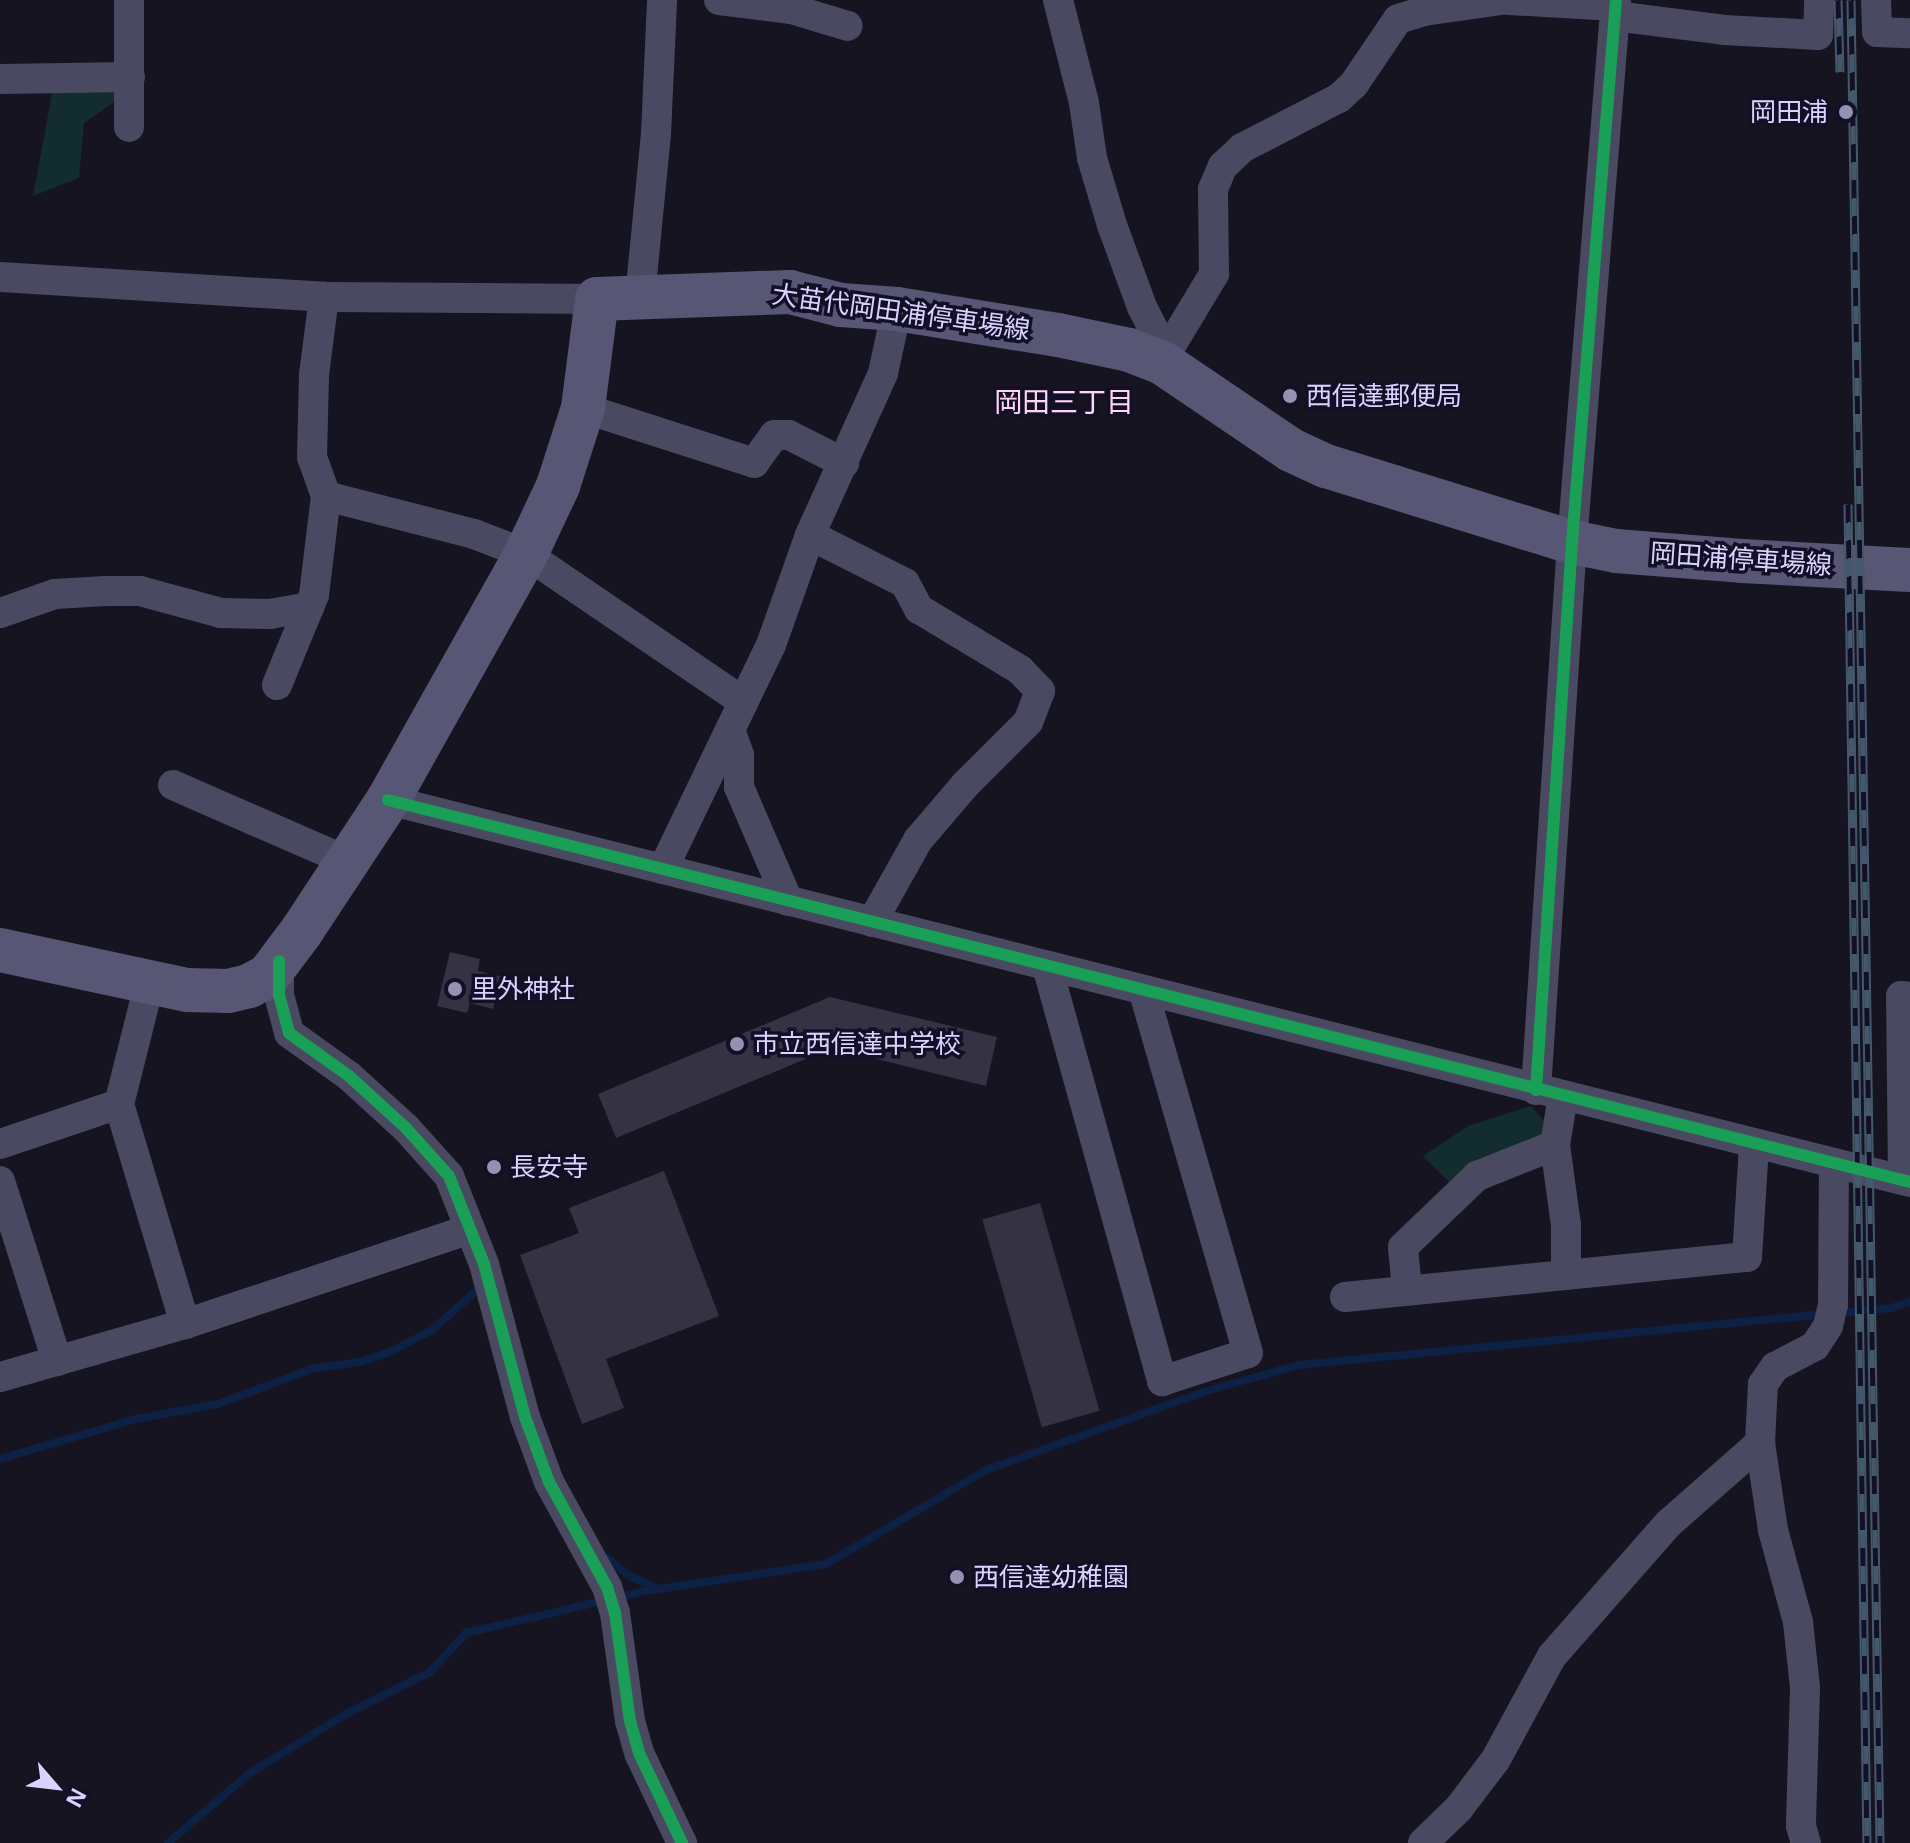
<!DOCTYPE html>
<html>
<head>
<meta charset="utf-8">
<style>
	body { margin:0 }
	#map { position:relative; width:1910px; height:1843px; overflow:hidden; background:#161421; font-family:"Noto Sans","Noto Sans JP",sans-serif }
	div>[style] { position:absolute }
	.green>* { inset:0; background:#132c2d }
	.stream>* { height:8px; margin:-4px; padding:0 4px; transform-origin:4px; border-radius:4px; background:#0d2144 }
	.building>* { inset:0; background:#343243; transform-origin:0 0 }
	.street>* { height:30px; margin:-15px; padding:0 15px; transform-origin:15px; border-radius:15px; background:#4a4962 }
	.secondary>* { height:44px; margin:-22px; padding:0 22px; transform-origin:22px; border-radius:22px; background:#575674 }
	.rail>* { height:9px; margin-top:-4.5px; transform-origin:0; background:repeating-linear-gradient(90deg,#130f26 0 18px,#43596b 0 36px); box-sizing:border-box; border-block:2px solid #43596b }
	.cycleway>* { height:12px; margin:-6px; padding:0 6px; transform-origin:6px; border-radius:6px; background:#1a9f57 }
	.dots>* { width:22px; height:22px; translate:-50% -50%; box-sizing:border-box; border:4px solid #130f26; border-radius:50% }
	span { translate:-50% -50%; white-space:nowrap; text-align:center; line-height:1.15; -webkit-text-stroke:7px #130f26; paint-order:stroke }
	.poi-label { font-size:26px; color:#d9d4ff }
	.right { translate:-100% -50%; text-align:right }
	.left { translate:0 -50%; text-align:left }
	.street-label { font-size:26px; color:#d9d4ff }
	.neighbourhood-label { font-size:28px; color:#ffd6f0 }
	.north { position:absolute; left:16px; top:1747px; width:80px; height:80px; -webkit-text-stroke:6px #130f26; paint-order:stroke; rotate:118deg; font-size:22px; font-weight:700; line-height:32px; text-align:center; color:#d9d4ff }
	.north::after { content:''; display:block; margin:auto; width:28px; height:36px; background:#d9d4ff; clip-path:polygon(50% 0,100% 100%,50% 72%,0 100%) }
</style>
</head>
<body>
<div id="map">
	<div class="green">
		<i style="clip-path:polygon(53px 88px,104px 88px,123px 96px,84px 123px,79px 178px,33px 196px)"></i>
		<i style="clip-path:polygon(1531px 1106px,1545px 1122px,1545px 1136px,1453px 1186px,1423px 1156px,1468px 1126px)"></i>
	</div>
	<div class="stream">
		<i style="left:1838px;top:1313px;width:53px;rotate:-5.4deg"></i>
		<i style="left:1891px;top:1308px;width:20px;rotate:-18deg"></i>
		<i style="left:0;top:1459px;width:142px;rotate:-16.4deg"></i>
		<i style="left:136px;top:1419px;width:83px;rotate:-10.4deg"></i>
		<i style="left:218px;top:1404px;width:103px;rotate:-20.4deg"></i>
		<i style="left:315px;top:1368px;width:45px;rotate:-7.6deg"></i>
		<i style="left:360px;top:1362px;width:32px;rotate:-18deg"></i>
		<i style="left:390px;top:1352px;width:47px;rotate:-27.6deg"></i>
		<i style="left:432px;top:1330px;width:59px;rotate:-41.6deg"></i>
		<i style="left:476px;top:1291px;width:7px;rotate:8deg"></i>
		<i style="left:606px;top:1557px;width:28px;rotate:39deg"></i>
		<i style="left:628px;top:1575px;width:33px;rotate:25deg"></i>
		<i style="left:168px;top:1843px;width:108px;rotate:-40.5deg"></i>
		<i style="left:250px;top:1773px;width:115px;rotate:-31.5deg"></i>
		<i style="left:348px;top:1713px;width:92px;rotate:-26.6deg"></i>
		<i style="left:430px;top:1672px;width:53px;rotate:-47.3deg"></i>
		<i style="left:466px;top:1633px;width:184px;rotate:-13.2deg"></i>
		<i style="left:645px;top:1591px;width:183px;rotate:-8.5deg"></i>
		<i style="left:826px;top:1564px;width:186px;rotate:-30.4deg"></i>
		<i style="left:986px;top:1470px;width:238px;rotate:-19.7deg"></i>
		<i style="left:1210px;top:1390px;width:92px;rotate:-15.7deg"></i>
		<i style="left:1299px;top:1365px;width:528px;rotate:-5.54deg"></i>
	</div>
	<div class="building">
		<i style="clip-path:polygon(450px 952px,480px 959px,478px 971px,500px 976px,493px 1009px,470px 1003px,467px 1013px,437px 1006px)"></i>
		<i style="clip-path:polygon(830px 997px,997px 1037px,986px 1086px,832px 1048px,616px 1138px,598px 1094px)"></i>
		<i style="clip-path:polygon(664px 1171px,719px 1316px,606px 1359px,624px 1408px,582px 1424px,520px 1255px,579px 1233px,569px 1208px)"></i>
		<i style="left:1040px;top:1203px;width:216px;height:60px;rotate:74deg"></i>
	</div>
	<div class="street">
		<i style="left:129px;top:0;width:127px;rotate:90deg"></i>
		<i style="left:719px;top:0;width:73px;rotate:7.1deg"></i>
		<i style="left:791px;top:9px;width:59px;rotate:16.6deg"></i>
		<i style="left:1058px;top:0;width:106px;rotate:75.8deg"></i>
		<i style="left:1084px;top:103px;width:56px;rotate:81.7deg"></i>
		<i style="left:1092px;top:158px;width:70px;rotate:73.4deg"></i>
		<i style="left:1112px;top:225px;width:87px;rotate:69.9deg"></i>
		<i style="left:1142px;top:307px;width:51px;rotate:62.9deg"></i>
		<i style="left:1509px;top:0;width:106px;rotate:3.2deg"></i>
		<i style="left:1876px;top:0;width:32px;rotate:88deg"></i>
		<i style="left:1877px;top:32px;width:33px;rotate:2deg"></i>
		<i style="left:1615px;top:16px;width:110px;rotate:7.3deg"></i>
		<i style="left:1724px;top:30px;width:94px;rotate:3deg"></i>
		<i style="left:1818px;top:35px;width:35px;rotate:-88deg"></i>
		<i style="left:0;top:79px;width:130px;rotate:-0.9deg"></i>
		<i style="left:0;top:277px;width:325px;rotate:3.5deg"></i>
		<i style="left:324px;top:297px;width:273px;rotate:0.4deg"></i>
		<i style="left:640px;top:297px;width:164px;rotate:-84.4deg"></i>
		<i style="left:656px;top:134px;width:134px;rotate:-87.4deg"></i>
		<i style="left:1161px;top:362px;width:103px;rotate:-58.9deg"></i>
		<i style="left:1214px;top:274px;width:85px;rotate:-90.7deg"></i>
		<i style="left:1213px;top:189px;width:25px;rotate:-67deg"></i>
		<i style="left:1223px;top:166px;width:26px;rotate:-43deg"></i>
		<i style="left:1242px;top:148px;width:109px;rotate:-27.3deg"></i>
		<i style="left:1339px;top:98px;width:21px;rotate:-43deg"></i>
		<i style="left:1354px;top:84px;width:78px;rotate:-55.9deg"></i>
		<i style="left:1398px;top:19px;width:27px;rotate:-17deg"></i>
		<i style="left:1424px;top:11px;width:78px;rotate:-8.1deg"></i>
		<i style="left:583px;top:408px;width:180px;rotate:17.8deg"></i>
		<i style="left:754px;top:463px;width:34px;rotate:-54deg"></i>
		<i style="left:774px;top:435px;width:15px"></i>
		<i style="left:789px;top:435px;width:62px;rotate:27deg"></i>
		<i style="left:326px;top:496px;width:153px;rotate:14.4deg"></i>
		<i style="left:474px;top:534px;width:56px;rotate:21deg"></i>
		<i style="left:526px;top:554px;width:263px;rotate:34.2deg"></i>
		<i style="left:810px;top:535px;width:106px;rotate:26.8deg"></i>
		<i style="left:905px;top:583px;width:30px;rotate:62deg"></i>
		<i style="left:919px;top:609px;width:118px;rotate:31.1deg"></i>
		<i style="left:1020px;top:670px;width:29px;rotate:46deg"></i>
		<i style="left:1040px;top:691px;width:33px;rotate:111deg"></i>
		<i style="left:1028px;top:722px;width:89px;rotate:135deg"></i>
		<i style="left:965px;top:785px;width:72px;rotate:130.5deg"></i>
		<i style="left:918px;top:840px;width:94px;rotate:119.3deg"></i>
		<i style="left:0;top:613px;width:58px;rotate:-19.1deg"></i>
		<i style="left:55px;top:594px;width:51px;rotate:-3.4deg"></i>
		<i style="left:106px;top:591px;width:34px"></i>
		<i style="left:140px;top:591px;width:84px;rotate:15.2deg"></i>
		<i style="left:221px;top:613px;width:49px;rotate:1.2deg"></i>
		<i style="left:270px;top:614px;width:40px;rotate:-10deg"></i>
		<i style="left:277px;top:685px;width:97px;rotate:-67.7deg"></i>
		<i style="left:314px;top:595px;width:100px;rotate:-83.1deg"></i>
		<i style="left:326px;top:496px;width:41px;rotate:-109.7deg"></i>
		<i style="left:312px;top:457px;width:82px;rotate:-88.6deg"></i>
		<i style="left:314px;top:375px;width:79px;rotate:-82.7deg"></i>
		<i style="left:730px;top:730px;width:27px;rotate:70deg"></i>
		<i style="left:739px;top:755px;width:32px;rotate:90deg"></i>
		<i style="left:739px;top:787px;width:124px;rotate:66.7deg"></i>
		<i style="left:173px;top:785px;width:190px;rotate:23.6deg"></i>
		<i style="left:388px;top:800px;width:1569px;rotate:14.09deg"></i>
		<i style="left:663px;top:869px;width:249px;rotate:-64.3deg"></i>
		<i style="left:771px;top:645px;width:117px;rotate:-70.5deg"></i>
		<i style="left:810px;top:535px;width:178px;rotate:-65.7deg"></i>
		<i style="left:883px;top:373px;width:66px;rotate:-77.7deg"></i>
		<i style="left:279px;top:961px;width:34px;rotate:90deg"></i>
		<i style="left:279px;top:995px;width:39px;rotate:75deg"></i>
		<i style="left:289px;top:1033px;width:74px;rotate:35.6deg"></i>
		<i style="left:349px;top:1076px;width:77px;rotate:42.4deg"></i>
		<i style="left:406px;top:1128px;width:64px;rotate:48.1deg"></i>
		<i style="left:449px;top:1176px;width:95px;rotate:68.3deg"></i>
		<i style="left:484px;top:1264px;width:158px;rotate:75deg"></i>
		<i style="left:525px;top:1417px;width:69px;rotate:69.7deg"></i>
		<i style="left:549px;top:1482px;width:120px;rotate:61.1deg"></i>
		<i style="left:607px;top:1587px;width:27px;rotate:73deg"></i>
		<i style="left:615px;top:1613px;width:109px;rotate:82.1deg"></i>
		<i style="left:630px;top:1721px;width:35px;rotate:74deg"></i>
		<i style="left:640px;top:1755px;width:98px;rotate:64.5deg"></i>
		<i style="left:1047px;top:966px;width:431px;rotate:74.5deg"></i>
		<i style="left:1162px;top:1381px;width:90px;rotate:-18deg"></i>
		<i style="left:1248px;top:1353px;width:378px;rotate:-106.1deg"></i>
		<i style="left:150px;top:981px;width:127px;rotate:104.1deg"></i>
		<i style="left:119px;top:1104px;width:230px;rotate:73.3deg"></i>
		<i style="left:1536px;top:1090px;width:549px;rotate:-86.24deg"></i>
		<i style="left:1572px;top:542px;width:544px;rotate:-85.36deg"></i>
		<i style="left:1563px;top:1096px;width:50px;rotate:99.3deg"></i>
		<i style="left:1555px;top:1145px;width:81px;rotate:82.2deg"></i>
		<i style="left:1566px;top:1225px;width:50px;rotate:90deg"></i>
		<i style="left:0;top:1144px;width:126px;rotate:-18.6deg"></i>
		<i style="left:1903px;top:1180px;width:184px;rotate:-90.6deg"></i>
		<i style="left:1901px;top:996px;width:9px;rotate:6deg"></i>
		<i style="left:0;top:1181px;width:189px;rotate:72.4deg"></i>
		<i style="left:1407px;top:1290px;width:43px;rotate:-95.3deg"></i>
		<i style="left:1403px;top:1247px;width:103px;rotate:-43.8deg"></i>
		<i style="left:1477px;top:1176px;width:84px;rotate:-21.7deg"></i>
		<i style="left:1345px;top:1297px;width:404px;rotate:-5.7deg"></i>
		<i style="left:1747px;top:1257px;width:112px;rotate:-86.4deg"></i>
		<i style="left:0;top:1377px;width:192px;rotate:-16deg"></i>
		<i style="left:185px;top:1324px;width:300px;rotate:-18.4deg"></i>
		<i style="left:1760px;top:1443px;width:88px;rotate:81.5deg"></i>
		<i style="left:1773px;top:1530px;width:95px;rotate:74.8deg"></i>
		<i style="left:1798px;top:1622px;width:66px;rotate:83.9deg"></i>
		<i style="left:1805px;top:1688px;width:138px;rotate:91.7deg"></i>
		<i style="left:1801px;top:1826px;width:18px;rotate:74deg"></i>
		<i style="left:1423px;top:1843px;width:50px;rotate:-44.2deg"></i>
		<i style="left:1459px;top:1808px;width:61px;rotate:-52.9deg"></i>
		<i style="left:1496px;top:1759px;width:117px;rotate:-61.5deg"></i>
		<i style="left:1552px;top:1656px;width:176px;rotate:-48.7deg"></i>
		<i style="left:1668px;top:1524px;width:123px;rotate:-41.4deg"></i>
		<i style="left:1760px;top:1443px;width:59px;rotate:-87.1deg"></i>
		<i style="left:1763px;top:1384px;width:21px;rotate:-55deg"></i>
		<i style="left:1775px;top:1367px;width:45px;rotate:-27.7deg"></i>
		<i style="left:1815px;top:1346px;width:24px;rotate:-57deg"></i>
		<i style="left:1828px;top:1326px;width:22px;rotate:-77deg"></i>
		<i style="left:1833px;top:1305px;width:140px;rotate:-89.6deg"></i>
	</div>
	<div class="secondary">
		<i style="left:0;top:950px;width:191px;rotate:12.1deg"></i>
		<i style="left:187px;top:990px;width:41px;rotate:1.4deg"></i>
		<i style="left:228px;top:991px;width:22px;rotate:-13deg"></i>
		<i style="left:249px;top:986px;width:21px;rotate:-28deg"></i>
		<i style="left:268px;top:976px;width:55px;rotate:-53.1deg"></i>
		<i style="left:301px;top:932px;width:158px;rotate:-56.6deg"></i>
		<i style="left:388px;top:800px;width:282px;rotate:-60.7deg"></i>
		<i style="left:526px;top:554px;width:75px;rotate:-64.8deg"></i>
		<i style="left:558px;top:486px;width:82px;rotate:-72.2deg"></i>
		<i style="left:583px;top:408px;width:110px;rotate:-82.7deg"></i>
		<i style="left:597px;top:299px;width:193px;rotate:-2.1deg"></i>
		<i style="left:790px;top:292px;width:53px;rotate:14.3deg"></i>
		<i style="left:841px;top:305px;width:56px;rotate:4.1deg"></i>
		<i style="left:897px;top:309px;width:163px;rotate:9.2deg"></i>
		<i style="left:1058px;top:335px;width:73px;rotate:11.9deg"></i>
		<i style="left:1129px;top:350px;width:34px;rotate:21deg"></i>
		<i style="left:1161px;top:362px;width:157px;rotate:34.1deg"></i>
		<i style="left:1291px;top:450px;width:38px;rotate:25deg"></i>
		<i style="left:1326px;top:466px;width:257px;rotate:17.2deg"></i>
		<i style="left:1572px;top:542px;width:45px;rotate:11.6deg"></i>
		<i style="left:1616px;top:551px;width:126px;rotate:4.5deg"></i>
		<i style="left:1742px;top:561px;width:168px;rotate:3.1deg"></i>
	</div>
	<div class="rail">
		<i style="left:1838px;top:0;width:72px;rotate:88.4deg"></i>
		<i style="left:1851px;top:0;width:1843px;rotate:89.1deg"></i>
		<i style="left:1848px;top:504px;width:1339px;rotate:89.19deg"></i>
	</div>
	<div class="cycleway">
		<i style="left:388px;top:800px;width:1569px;rotate:14.09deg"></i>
		<i style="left:279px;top:961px;width:34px;rotate:90deg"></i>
		<i style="left:279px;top:995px;width:39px;rotate:75deg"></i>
		<i style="left:289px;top:1033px;width:74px;rotate:35.6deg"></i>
		<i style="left:349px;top:1076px;width:77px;rotate:42.4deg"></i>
		<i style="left:406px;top:1128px;width:64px;rotate:48.1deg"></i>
		<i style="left:449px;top:1176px;width:95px;rotate:68.3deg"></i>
		<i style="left:484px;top:1264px;width:158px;rotate:75deg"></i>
		<i style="left:525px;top:1417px;width:69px;rotate:69.7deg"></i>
		<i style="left:549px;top:1482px;width:120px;rotate:61.1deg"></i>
		<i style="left:607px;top:1587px;width:27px;rotate:73deg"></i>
		<i style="left:615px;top:1613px;width:109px;rotate:82.1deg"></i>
		<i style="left:630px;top:1721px;width:35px;rotate:74deg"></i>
		<i style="left:640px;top:1755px;width:98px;rotate:64.5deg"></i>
		<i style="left:1536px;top:1090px;width:549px;rotate:-86.24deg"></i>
		<i style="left:1572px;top:542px;width:544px;rotate:-85.36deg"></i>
	</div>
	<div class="dots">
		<i style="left:1846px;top:112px;background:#9591b1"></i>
		<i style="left:1290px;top:396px;background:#9591b1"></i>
		<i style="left:455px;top:989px;background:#9591b1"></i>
		<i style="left:737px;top:1044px;background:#9591b1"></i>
		<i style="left:494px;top:1167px;background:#9591b1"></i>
		<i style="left:957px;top:1577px;background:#9591b1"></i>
	</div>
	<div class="poi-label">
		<span class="right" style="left:1828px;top:112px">岡田浦</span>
		<span class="left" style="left:1306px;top:396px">西信達郵便局</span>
		<span class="left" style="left:471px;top:989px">里外神社</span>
		<span class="left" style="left:753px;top:1044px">市立西信達中学校</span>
		<span class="left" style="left:510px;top:1167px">長安寺</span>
		<span class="left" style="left:973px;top:1577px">西信達幼稚園</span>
	</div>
	<div class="street-label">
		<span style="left:901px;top:312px;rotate:8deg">大苗代岡田浦停車場線</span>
		<span style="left:1741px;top:559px;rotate:4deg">岡田浦停車場線</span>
	</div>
	<div class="neighbourhood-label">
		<span style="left:1064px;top:401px">岡田三丁目</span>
	</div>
	<div class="north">N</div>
</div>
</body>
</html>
